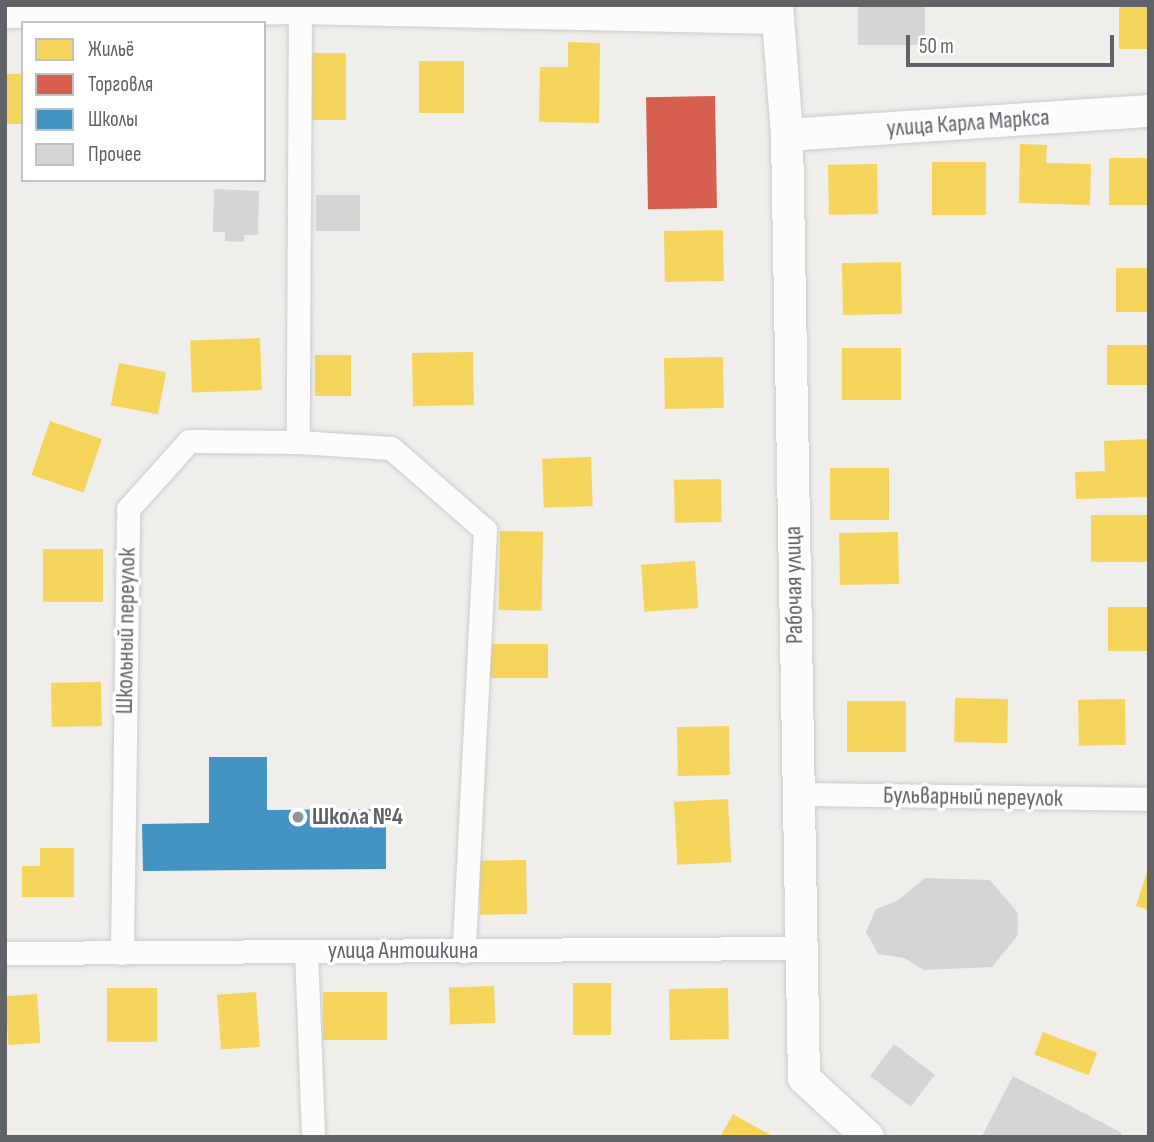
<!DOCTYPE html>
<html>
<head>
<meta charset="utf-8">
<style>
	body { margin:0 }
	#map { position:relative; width:1154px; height:1142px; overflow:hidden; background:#efeeea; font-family:"Sofia Sans Condensed",sans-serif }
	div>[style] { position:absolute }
	.homes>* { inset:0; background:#f6d55c; transform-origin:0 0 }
	.shops>* { inset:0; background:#d6604d; transform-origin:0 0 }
	.schools>* { inset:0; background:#4393c3 }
	.building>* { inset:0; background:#d6d5d3; transform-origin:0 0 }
	.roads { filter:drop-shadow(0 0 2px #cbcccc) drop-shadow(0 0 2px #cbcccc) }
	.street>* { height:23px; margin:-11.5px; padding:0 11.5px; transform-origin:11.5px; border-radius:11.5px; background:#fdfcfc }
	.secondary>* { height:32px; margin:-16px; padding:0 16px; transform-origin:16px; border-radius:16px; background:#fdfcfc }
	.dots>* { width:19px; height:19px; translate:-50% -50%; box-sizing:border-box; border:4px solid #fff; border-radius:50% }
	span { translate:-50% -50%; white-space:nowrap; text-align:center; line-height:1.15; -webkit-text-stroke:7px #fff; paint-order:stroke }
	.street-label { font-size:24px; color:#5f6368 }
	.poi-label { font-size:24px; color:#5f6368; font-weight:700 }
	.left { translate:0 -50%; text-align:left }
	.frame { position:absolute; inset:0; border:7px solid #5f6368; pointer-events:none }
	.legend { position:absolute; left:21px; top:21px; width:245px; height:161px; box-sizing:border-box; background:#fff; border:2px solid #bfc1c3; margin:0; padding:9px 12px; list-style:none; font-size:21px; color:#5f6368 }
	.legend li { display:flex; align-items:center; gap:14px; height:35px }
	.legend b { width:35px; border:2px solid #bfc1c3 }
	.scale { position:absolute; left:906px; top:35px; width:208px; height:32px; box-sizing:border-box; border:4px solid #5f6368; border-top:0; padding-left:9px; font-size:21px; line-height:24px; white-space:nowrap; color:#5f6368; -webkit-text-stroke:5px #fff; paint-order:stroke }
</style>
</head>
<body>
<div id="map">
	<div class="homes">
		<i style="left:1119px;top:5px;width:30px;height:44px"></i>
		<i style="clip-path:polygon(568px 42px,600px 43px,599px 123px,539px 122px,540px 67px,568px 67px)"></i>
		<i style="left:311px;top:53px;width:35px;height:67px"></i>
		<i style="left:419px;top:61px;width:45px;height:52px"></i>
		<i style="left:7px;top:74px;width:16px;height:50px"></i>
		<i style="clip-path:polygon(1020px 144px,1047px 145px,1046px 163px,1091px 164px,1090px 205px,1019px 203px)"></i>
		<i style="left:1147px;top:158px;width:47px;height:38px;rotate:90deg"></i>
		<i style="left:932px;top:162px;width:54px;height:53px"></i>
		<i style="left:877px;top:164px;width:50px;height:49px;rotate:89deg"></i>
		<i style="left:723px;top:230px;width:51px;height:59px;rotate:89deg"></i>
		<i style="left:901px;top:262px;width:52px;height:59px;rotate:89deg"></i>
		<i style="left:1116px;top:268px;width:33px;height:44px"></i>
		<i style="left:260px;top:338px;width:52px;height:70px;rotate:88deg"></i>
		<i style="left:1149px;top:345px;width:40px;height:42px;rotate:90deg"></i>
		<i style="left:842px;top:348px;width:59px;height:52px"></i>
		<i style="left:473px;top:352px;width:53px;height:61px;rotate:89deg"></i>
		<i style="left:315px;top:355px;width:36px;height:41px"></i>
		<i style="left:723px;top:357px;width:51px;height:59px;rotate:89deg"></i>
		<i style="left:119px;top:363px;width:48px;height:43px;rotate:11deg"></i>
		<i style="left:50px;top:421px;width:55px;height:57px;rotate:19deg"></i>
		<i style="clip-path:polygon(1149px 439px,1149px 497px,1076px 499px,1075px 472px,1105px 471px,1104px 441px)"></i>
		<i style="left:591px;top:457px;width:49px;height:49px;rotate:88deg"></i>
		<i style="left:889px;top:468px;width:52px;height:59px;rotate:90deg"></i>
		<i style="left:721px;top:479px;width:43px;height:47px;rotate:89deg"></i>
		<i style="left:1149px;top:515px;width:47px;height:58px;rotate:90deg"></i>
		<i style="left:500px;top:531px;width:43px;height:79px;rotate:1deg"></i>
		<i style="left:898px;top:532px;width:52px;height:59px;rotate:89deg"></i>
		<i style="left:103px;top:549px;width:53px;height:60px;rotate:90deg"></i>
		<i style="left:695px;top:561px;width:47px;height:54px;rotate:86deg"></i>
		<i style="left:1149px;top:607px;width:44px;height:41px;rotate:90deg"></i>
		<i style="left:548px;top:644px;width:34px;height:60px;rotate:90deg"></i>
		<i style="left:101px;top:682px;width:44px;height:50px;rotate:89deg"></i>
		<i style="left:955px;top:698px;width:53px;height:44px;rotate:1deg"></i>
		<i style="left:1125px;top:699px;width:46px;height:47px;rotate:89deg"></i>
		<i style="left:906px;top:701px;width:51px;height:59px;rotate:90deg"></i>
		<i style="left:729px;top:726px;width:49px;height:52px;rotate:89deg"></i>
		<i style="left:728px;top:799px;width:63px;height:54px;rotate:87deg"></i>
		<i style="clip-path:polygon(40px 848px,74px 848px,74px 897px,22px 897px,22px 866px,40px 866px)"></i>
		<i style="left:526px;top:860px;width:54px;height:47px;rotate:89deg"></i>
		<i style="clip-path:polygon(1148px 869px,1149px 869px,1149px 910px,1136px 906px)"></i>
		<i style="left:573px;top:983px;width:38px;height:52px"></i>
		<i style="left:494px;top:986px;width:37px;height:45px;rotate:88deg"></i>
		<i style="left:157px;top:988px;width:54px;height:50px;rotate:90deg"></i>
		<i style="left:728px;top:988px;width:51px;height:59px;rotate:89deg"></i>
		<i style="left:256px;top:992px;width:55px;height:39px;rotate:86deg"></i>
		<i style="left:323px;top:992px;width:64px;height:48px"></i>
		<i style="left:37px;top:994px;width:49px;height:32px;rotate:86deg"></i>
		<i style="left:1043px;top:1032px;width:58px;height:24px;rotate:21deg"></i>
		<i style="clip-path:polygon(733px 1114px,774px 1137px,720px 1137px)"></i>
	</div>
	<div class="shops">
		<i style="left:715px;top:96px;width:112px;height:69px;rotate:89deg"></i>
	</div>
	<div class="schools">
		<i style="clip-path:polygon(209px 757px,267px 757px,267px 810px,386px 809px,386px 869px,143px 871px,142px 824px,209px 823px)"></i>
	</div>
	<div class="building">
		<i style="left:858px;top:5px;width:67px;height:40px"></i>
		<i style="clip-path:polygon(214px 189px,259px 191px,258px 235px,244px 235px,244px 242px,225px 241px,225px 232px,213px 232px)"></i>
		<i style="left:316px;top:195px;width:44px;height:36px"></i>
		<i style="clip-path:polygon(925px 878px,990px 880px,1018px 913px,1018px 935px,992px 967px,924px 970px,904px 958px,878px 954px,866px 932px,876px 909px,897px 901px)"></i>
		<i style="left:894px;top:1044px;width:51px;height:40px;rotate:37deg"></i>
		<i style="clip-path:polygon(1013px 1076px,1122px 1133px,1120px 1137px,982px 1136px)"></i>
	</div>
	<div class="roads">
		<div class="street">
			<i style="left:300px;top:5px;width:437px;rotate:90.3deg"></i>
			<i style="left:298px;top:442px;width:93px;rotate:3.7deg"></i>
			<i style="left:391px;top:448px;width:125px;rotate:41.1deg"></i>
			<i style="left:485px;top:530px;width:422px;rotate:92.9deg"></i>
			<i style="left:797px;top:794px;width:352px;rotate:0.8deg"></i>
			<i style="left:306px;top:951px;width:186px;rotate:87.8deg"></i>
			<i style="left:5px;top:953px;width:796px;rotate:-0.36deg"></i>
			<i style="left:122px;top:953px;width:444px;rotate:-89.2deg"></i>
			<i style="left:128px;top:509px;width:91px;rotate:-48.1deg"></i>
			<i style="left:189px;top:441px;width:109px;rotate:0.5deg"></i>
		</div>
		<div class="secondary">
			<i style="left:777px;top:5px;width:130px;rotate:85.6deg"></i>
			<i style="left:787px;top:135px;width:943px;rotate:88.97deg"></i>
			<i style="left:804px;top:1078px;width:87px;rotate:42.7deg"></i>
			<i style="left:5px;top:12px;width:295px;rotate:-0.8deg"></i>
			<i style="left:300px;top:8px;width:477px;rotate:1.2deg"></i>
			<i style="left:787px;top:135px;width:363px;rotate:-3.8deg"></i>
		</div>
	</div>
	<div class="dots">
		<i style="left:298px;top:817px;background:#919496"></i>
	</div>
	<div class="street-label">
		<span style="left:968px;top:123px;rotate:-4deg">улица Карла Маркса</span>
		<span style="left:794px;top:585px;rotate:-91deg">Рабочая улица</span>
		<span style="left:126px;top:631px;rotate:-89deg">Школьный переулок</span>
		<span style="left:973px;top:797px;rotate:1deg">Бульварный переулок</span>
		<span style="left:403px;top:951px">улица Антошкина</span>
	</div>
	<div class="poi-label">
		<span class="left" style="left:312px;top:817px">Школа №4</span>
	</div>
	<div class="frame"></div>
	<ul class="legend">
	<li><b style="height:19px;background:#f6d55c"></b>Жильё</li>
	<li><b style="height:19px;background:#d6604d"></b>Торговля</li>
	<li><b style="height:19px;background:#4393c3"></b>Школы</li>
	<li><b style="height:19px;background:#d6d5d3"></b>Прочее</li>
	</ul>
	<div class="scale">50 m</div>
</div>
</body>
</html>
